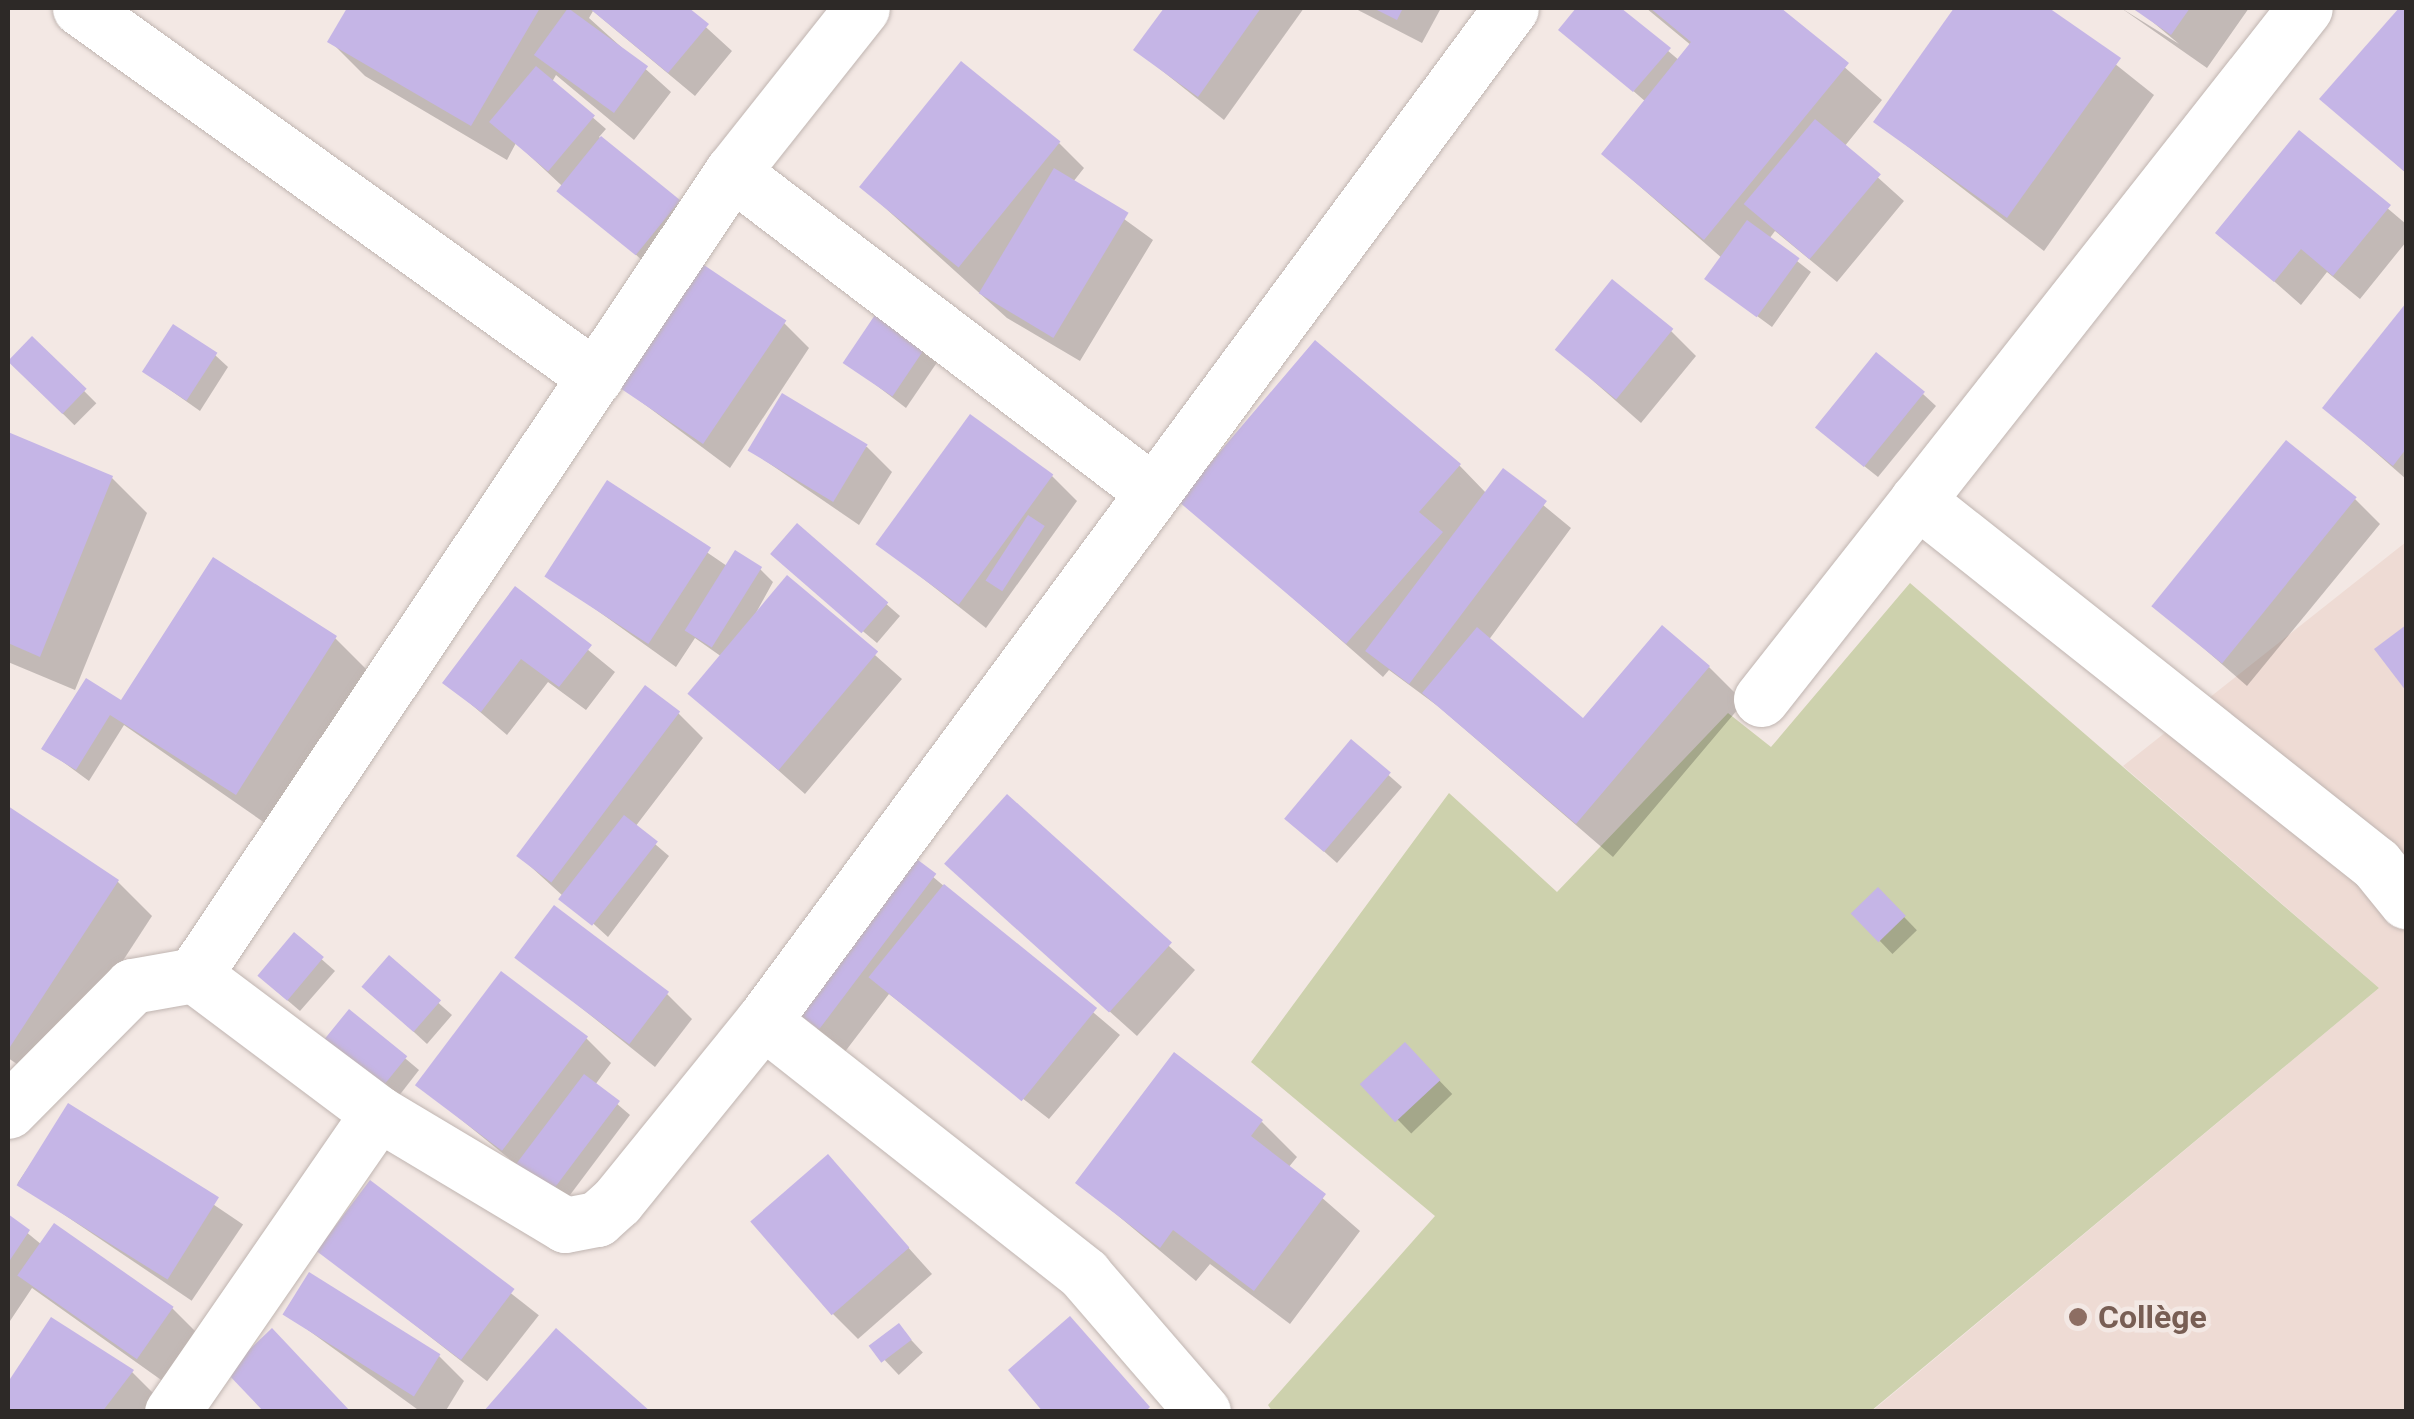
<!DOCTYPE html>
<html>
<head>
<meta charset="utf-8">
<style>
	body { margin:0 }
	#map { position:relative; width:2414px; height:1419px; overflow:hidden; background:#f3e8e4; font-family:Roboto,sans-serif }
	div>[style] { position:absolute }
	.built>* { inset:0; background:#eedbd4 }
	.green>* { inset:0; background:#cdd1ad }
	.shadow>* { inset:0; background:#0003; transform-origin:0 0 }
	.building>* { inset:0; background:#c5b5e6; transform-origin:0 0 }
	.roads { filter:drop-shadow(0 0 2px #c0b5b1) drop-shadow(0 0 2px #c0b5b1) }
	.minor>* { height:55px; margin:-27.5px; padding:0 27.5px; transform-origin:27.5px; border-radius:27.5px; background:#fff }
	.dots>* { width:28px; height:28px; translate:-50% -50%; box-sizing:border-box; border:5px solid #f3e8e4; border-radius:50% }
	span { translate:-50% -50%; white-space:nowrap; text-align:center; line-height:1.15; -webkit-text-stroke:9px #f3e8e4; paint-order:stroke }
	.education-label { font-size:32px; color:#785e54; font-weight:700 }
	.left { translate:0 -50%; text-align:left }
	.frame { position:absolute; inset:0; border:10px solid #2d2927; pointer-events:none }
</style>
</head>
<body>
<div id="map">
	<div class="built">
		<i style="clip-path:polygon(2406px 542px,2406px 1411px,1871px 1412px,2379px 988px,2123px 766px)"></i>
	</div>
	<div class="green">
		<i style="clip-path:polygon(1910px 583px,2379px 988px,1871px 1411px,1272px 1411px,1268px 1405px,1435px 1216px,1251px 1062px,1449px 793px,1557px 892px,1728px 713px,1771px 747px)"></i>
	</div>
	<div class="shadow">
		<i style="clip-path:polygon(350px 8px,685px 8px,732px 51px,695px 96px,593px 11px,589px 18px,671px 92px,634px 140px,556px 75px,552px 82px,606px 129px,599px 137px,704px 227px,662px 279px,516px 143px,507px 160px,365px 76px,330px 41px)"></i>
		<i style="clip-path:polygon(1167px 8px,1304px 8px,1224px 120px,1136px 50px)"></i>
		<i style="clip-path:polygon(1354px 8px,1441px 8px,1422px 43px)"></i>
		<i style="clip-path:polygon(1580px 8px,1617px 8px,1680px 61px,1692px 46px,1646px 8px,1777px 8px,1882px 100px,1844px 147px,1904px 201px,1837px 282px,1775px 231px,1769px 239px,1811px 272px,1772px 327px,1708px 280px,1723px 259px,1604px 155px,1646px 102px,1562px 29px)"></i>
		<i style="clip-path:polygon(1957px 8px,2045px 8px,2154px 95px,2044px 251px,1876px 122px)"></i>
		<i style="clip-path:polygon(2121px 8px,2179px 44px,2136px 8px,2249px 8px,2207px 68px)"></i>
		<i style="clip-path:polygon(2402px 8px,2406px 8px,2406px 173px,2323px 98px)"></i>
		<i style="clip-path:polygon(2300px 134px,2406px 224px,2406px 242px,2360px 299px,2327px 272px,2301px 305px,2219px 233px)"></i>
		<i style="clip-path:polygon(1059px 143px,1084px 168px,1073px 182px,1153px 240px,1080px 361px,1007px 318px,862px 187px)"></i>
		<i style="clip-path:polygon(2406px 307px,2406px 479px,2325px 408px)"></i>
		<i style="clip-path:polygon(784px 323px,809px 348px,730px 468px,620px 386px)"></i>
		<i style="clip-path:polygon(1671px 331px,1696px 356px,1641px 423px,1557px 349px)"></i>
		<i style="left:32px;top:339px;width:91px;height:31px;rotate:45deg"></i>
		<i style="clip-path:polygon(927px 345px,940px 358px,906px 408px,846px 362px)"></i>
		<i style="clip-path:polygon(215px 355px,228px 367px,200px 411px,146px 373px)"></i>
		<i style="clip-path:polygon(1923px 394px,1936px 406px,1878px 477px,1830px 439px)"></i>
		<i style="clip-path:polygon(8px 435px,112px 478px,147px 513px,75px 690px,8px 662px)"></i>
		<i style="clip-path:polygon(867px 447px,892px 472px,859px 525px,751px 451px)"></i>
		<i style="clip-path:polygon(1459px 465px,1487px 494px,1503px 472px,1571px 528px,1488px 641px,1583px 721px,1709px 667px,1744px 702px,1613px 857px,1439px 707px,1389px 670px,1383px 677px,1182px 501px)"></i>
		<i style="clip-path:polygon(1052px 476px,1077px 501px,986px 628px,879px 544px)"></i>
		<i style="clip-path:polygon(607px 484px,727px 566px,760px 569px,773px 582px,751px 622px,788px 578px,902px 679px,805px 794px,691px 693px,722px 657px,695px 638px,676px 667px,549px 576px)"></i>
		<i style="clip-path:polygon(2355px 499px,2380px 524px,2247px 686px,2154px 605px)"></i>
		<i style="clip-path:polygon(797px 526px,900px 616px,877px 643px,785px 566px)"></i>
		<i style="clip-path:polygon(515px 590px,615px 672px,586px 710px,548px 682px,507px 735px,445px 682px)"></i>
		<i style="clip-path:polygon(335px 638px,370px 673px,272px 828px,124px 725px,89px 781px,44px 748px,119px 701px)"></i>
		<i style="clip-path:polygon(678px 713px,703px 738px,635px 827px,669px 856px,608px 937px,519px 856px)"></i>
		<i style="clip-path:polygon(1351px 742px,1402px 787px,1337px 863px,1300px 830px)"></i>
		<i style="clip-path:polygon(1007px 797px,1195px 970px,1137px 1036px,972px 888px)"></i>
		<i style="clip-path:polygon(8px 809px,117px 881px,152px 916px,44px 1082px,8px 1058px)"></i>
		<i style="clip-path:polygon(906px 854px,1120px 1035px,1049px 1119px,889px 994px,844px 1053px,816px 1031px)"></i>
		<i style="left:1878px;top:890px;width:56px;height:34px;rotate:46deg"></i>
		<i style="clip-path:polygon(294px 935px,335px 971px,300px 1011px,273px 988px)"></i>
		<i style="clip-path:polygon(518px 957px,667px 994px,692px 1019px,655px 1067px)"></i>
		<i style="clip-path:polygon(389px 959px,452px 1015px,427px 1044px,378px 999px)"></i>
		<i style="clip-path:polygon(350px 1012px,419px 1070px,398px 1097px,341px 1053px)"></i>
		<i style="clip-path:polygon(586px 1038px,611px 1063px,595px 1085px,630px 1115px,564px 1203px,417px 1084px)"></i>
		<i style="left:1405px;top:1045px;width:68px;height:57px;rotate:46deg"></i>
		<i style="left:69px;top:1107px;width:210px;height:92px;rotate:34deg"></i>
		<i style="clip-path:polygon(1262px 1122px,1297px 1157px,1288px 1168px,1360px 1231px,1290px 1324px,1210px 1264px,1196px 1281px,1079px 1183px)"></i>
		<i style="clip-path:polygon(828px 1158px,932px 1274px,858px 1339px,833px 1314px)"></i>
		<i style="left:371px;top:1184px;width:213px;height:84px;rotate:38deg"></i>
		<i style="clip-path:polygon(8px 1217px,42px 1245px,172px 1308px,197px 1333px,164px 1382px,32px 1288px,8px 1324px)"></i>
		<i style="clip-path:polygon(286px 1314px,439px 1356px,464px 1381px,445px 1412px,421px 1412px)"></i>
		<i style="clip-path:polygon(51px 1320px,132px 1372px,157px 1397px,146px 1412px,8px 1412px,8px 1387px)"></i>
		<i style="left:899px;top:1327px;width:35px;height:33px;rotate:47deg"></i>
	</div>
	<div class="building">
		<i style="clip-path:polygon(347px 8px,540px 8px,471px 126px,327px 42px)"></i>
		<i style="left:568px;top:8px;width:99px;height:58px;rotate:36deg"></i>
		<i style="clip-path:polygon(589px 8px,689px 8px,709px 24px,668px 73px)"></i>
		<i style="clip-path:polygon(1164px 8px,1261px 8px,1198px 97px,1133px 50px)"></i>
		<i style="clip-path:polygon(1373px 8px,1403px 8px,1397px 20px)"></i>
		<i style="clip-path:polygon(1576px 8px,1621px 8px,1671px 48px,1633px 92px,1558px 30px)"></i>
		<i style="clip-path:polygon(1650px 8px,1781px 8px,1849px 63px,1704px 240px,1601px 154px,1691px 42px)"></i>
		<i style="clip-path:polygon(1954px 8px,2049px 8px,2121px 58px,2007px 218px,1873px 122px)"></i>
		<i style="clip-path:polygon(2132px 8px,2190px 8px,2171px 35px)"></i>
		<i style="clip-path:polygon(2399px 8px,2406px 8px,2406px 173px,2319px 99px)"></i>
		<i style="left:961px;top:61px;width:128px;height:162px;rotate:39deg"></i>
		<i style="left:536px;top:66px;width:77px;height:73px;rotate:40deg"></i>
		<i style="left:1815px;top:119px;width:86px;height:111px;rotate:40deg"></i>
		<i style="clip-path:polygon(2299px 130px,2391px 205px,2333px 276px,2301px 249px,2274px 282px,2215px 233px)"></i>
		<i style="left:601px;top:136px;width:102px;height:71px;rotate:39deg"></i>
		<i style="left:1054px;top:168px;width:87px;height:146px;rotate:31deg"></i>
		<i style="left:1747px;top:220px;width:65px;height:73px;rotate:36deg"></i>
		<i style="left:701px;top:263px;width:103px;height:149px;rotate:34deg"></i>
		<i style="left:1612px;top:279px;width:79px;height:91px;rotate:39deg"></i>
		<i style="clip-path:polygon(2406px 303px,2406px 449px,2393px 466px,2322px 408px)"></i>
		<i style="left:879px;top:309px;width:60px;height:65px;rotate:34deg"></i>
		<i style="left:173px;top:324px;width:53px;height:57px;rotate:33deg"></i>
		<i style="left:32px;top:336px;width:76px;height:35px;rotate:44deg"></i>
		<i style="clip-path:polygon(1315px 340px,1461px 464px,1419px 512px,1443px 532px,1346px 644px,1178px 501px)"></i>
		<i style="left:1876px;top:352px;width:63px;height:97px;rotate:39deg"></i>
		<i style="left:782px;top:393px;width:100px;height:67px;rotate:31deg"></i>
		<i style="left:970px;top:414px;width:103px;height:161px;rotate:36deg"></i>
		<i style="clip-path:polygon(8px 432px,113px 476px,40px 657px,8px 643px)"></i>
		<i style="left:2286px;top:440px;width:91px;height:214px;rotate:39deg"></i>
		<i style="left:1503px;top:468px;width:55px;height:229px;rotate:37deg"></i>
		<i style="left:607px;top:480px;width:124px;height:115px;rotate:33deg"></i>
		<i style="left:1028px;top:515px;width:20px;height:78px;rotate:33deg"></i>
		<i style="left:797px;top:523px;width:121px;height:41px;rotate:41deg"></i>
		<i style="left:735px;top:550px;width:32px;height:95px;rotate:32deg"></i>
		<i style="clip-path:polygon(213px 557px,337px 636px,236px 795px,110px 715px,76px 770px,41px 749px,86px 678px,121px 700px)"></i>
		<i style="left:787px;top:575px;width:119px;height:155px;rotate:40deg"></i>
		<i style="clip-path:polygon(515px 586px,592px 645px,559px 687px,521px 659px,481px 712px,442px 683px)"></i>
		<i style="clip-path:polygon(1662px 625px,1710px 666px,1576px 824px,1422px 693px,1477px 627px,1583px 718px)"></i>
		<i style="clip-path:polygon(2406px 625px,2406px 691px,2374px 649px)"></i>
		<i style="left:645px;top:685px;width:44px;height:214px;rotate:37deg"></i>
		<i style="left:1351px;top:739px;width:52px;height:104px;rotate:40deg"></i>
		<i style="left:1007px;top:794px;width:222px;height:94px;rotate:42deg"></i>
		<i style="clip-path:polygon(8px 806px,119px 880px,8px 1050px)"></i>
		<i style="left:624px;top:815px;width:43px;height:107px;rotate:38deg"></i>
		<i style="left:906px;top:851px;width:38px;height:195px;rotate:37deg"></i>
		<i style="left:944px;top:884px;width:197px;height:120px;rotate:39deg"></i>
		<i style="left:1878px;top:887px;width:40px;height:38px;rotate:46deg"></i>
		<i style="left:554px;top:905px;width:144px;height:66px;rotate:37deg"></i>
		<i style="left:294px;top:932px;width:39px;height:57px;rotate:40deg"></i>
		<i style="left:389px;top:955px;width:69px;height:42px;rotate:41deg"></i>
		<i style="left:501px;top:971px;width:109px;height:143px;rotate:37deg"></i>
		<i style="left:349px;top:1009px;width:75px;height:39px;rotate:39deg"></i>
		<i style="left:1405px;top:1042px;width:52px;height:62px;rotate:47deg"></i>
		<i style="clip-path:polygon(1174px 1052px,1263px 1120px,1251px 1136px,1326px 1194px,1254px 1291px,1173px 1230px,1160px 1248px,1075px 1183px)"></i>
		<i style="left:584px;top:1074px;width:45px;height:114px;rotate:37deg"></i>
		<i style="left:68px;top:1103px;width:178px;height:97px;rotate:32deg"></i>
		<i style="left:828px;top:1154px;width:124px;height:103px;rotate:49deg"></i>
		<i style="left:370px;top:1180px;width:181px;height:89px;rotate:37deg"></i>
		<i style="clip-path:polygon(8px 1214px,30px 1230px,8px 1263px)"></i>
		<i style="left:54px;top:1223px;width:146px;height:64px;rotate:35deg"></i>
		<i style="left:309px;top:1272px;width:155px;height:50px;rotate:32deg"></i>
		<i style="clip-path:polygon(1070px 1316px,1150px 1407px,1145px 1412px,1043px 1412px,1008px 1370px)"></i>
		<i style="clip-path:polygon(51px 1317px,134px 1370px,102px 1412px,8px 1412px,8px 1382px)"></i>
		<i style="left:899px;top:1323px;width:21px;height:38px;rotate:53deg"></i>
		<i style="clip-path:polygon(272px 1328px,351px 1412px,264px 1412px,226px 1372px)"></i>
		<i style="clip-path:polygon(556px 1328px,651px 1412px,483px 1412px)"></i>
	</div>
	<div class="roads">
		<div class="minor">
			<i style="left:80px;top:8px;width:634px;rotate:35.62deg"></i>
			<i style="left:732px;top:172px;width:529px;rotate:37.24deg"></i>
			<i style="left:1917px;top:500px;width:586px;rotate:38.42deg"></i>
			<i style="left:2376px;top:864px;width:48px;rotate:51deg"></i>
			<i style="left:1761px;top:699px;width:879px;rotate:-51.79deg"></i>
			<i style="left:763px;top:1021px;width:409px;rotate:38.2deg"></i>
			<i style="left:1084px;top:1274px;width:182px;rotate:49.2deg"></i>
			<i style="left:8px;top:1111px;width:176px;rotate:-45.2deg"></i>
			<i style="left:132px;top:986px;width:63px;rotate:-10.1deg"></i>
			<i style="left:378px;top:1113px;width:218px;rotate:30.9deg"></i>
			<i style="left:565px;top:1225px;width:33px;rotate:-11deg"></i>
			<i style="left:597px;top:1219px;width:27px;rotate:-42deg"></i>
			<i style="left:617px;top:1201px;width:232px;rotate:-51deg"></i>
			<i style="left:763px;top:1021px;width:1259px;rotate:-53.56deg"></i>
			<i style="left:172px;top:1412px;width:363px;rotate:-55.4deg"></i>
			<i style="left:378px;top:1113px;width:230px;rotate:-143.1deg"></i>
			<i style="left:194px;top:975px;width:967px;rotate:-56.18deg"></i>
			<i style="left:732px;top:172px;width:209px;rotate:-51.6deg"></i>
		</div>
	</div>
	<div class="dots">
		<i style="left:2078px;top:1317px;background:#8d6e63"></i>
	</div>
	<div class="education-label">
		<span class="left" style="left:2098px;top:1317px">Collège</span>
	</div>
	<div class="frame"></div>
</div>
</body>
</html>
